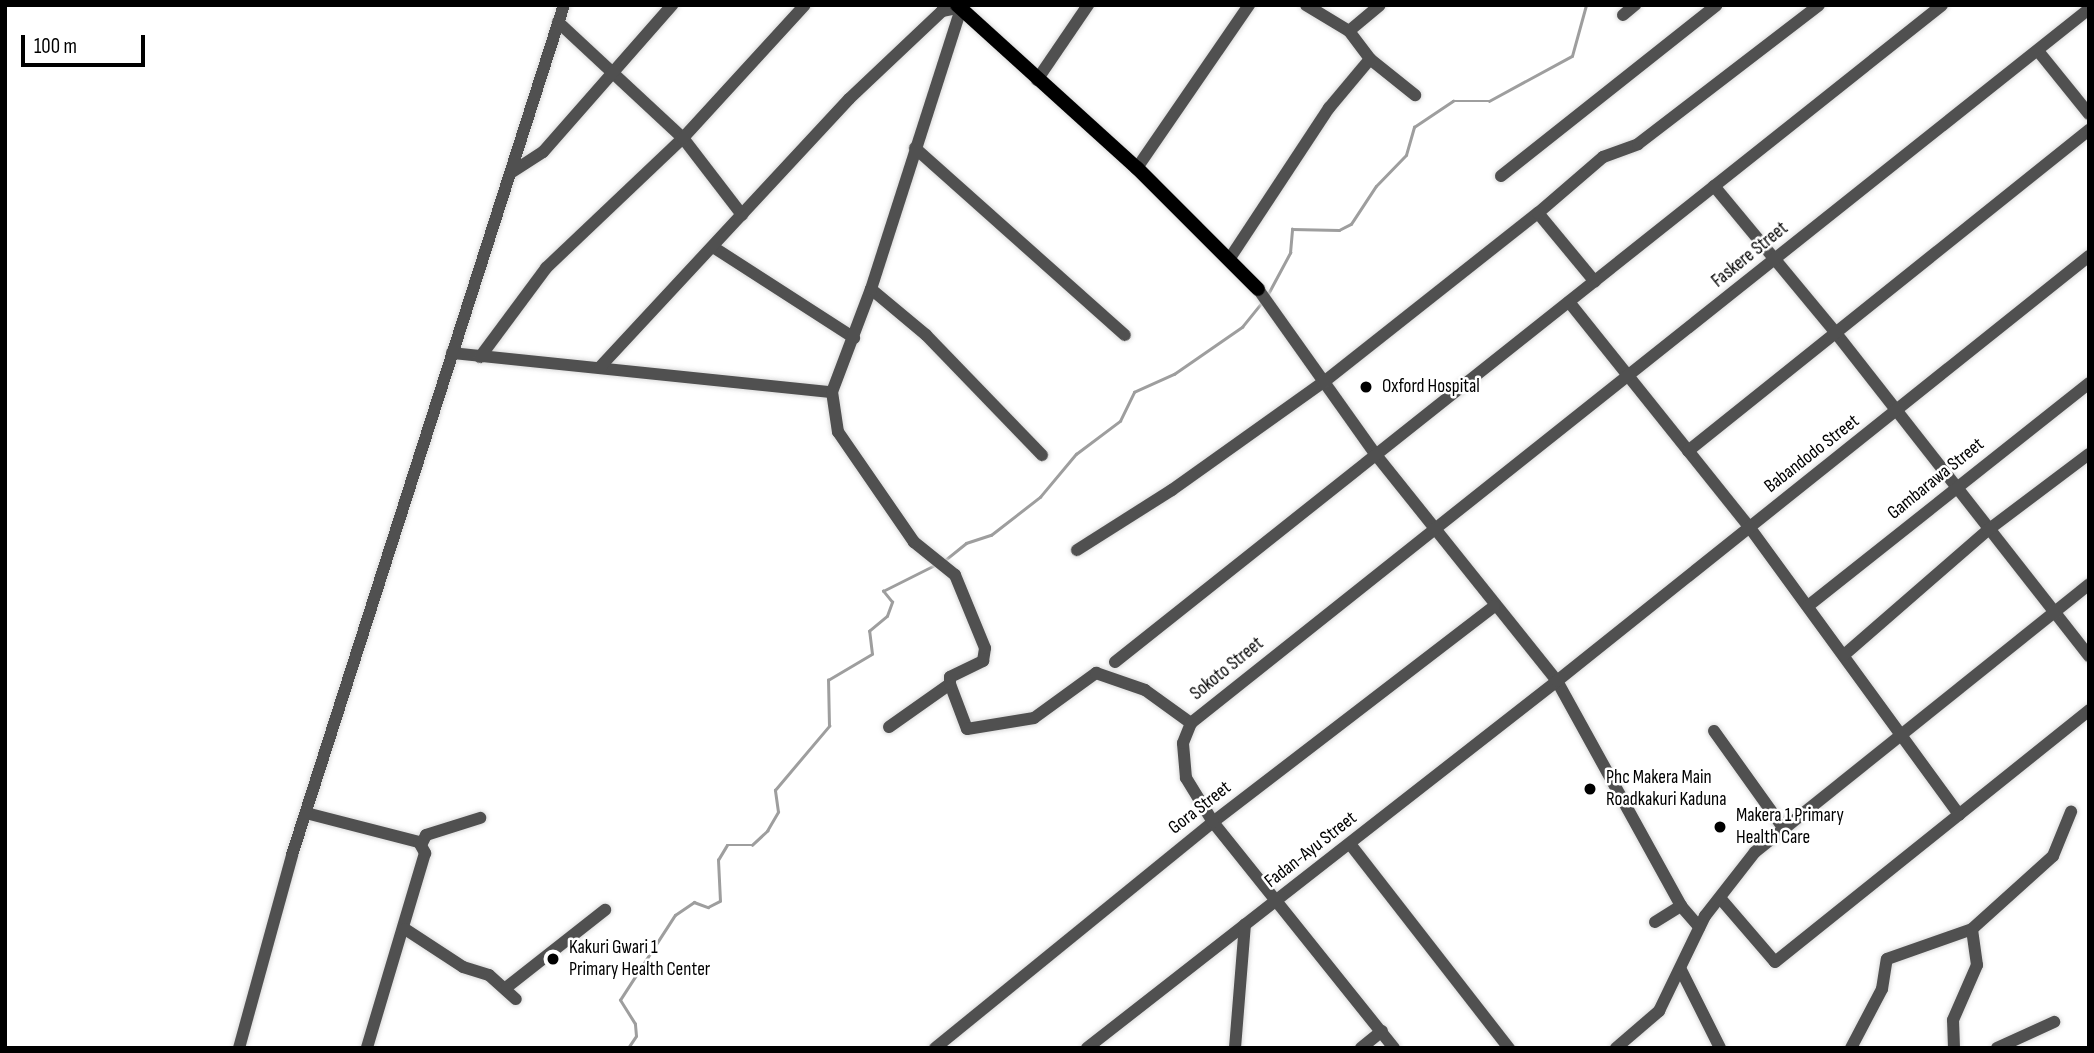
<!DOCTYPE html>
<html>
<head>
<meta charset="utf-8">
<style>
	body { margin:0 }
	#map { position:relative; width:2094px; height:1053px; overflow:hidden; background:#fff; font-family:"Sofia Sans Condensed",sans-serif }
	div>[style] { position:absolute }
	.stream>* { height:2.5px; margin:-1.25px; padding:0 1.25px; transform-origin:1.25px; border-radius:1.25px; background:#9e9e9e }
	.roads { filter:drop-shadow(0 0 2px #dbdbdb) drop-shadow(0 0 2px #dbdbdb) }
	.minor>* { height:12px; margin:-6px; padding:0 6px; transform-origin:6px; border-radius:6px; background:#505050 }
	.major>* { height:14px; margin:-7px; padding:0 7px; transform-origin:7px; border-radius:7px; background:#000 }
	.dots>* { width:19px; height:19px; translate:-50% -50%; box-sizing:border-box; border:4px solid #fff; border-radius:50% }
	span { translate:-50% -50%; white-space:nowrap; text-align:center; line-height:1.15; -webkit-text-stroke:5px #fff; paint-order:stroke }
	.street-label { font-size:19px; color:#000 }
	.poi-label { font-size:19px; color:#000 }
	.left { translate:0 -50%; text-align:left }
	.frame { position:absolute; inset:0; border:7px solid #000; pointer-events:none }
	.scale { position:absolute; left:21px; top:35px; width:124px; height:32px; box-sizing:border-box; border:4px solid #000; border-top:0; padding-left:9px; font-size:21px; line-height:24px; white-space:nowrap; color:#000; -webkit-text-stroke:5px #fff; paint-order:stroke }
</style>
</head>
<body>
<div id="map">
	<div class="stream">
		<i style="left:1268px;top:294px;width:47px;rotate:-61.8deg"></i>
		<i style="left:1290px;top:253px;width:24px;rotate:-85deg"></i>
		<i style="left:1292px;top:229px;width:47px;rotate:1.2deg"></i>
		<i style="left:1339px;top:230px;width:13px;rotate:-27deg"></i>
		<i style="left:1351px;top:224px;width:45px;rotate:-56.7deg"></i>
		<i style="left:1376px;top:186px;width:43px;rotate:-45.9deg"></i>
		<i style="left:1406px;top:155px;width:29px;rotate:-74deg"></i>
		<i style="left:1414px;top:127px;width:47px;rotate:-33.7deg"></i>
		<i style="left:1453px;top:101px;width:36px"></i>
		<i style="left:1489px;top:101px;width:94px;rotate:-28.5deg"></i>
		<i style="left:1572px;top:56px;width:53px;rotate:-74.6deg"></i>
		<i style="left:944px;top:561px;width:28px;rotate:-39deg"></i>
		<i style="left:966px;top:543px;width:26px;rotate:-18deg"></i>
		<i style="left:991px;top:535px;width:62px;rotate:-37.8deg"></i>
		<i style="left:1040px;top:497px;width:56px;rotate:-50.1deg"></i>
		<i style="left:1076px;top:454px;width:55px;rotate:-36.9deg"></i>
		<i style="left:1120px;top:421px;width:32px;rotate:-64deg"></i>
		<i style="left:1134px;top:392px;width:44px;rotate:-24.2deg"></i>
		<i style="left:1174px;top:374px;width:83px;rotate:-34.7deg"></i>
		<i style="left:1242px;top:327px;width:32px;rotate:-51deg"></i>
		<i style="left:628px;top:1048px;width:14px;rotate:-56deg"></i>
		<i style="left:636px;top:1036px;width:12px;rotate:-95deg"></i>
		<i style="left:635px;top:1024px;width:28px;rotate:-122deg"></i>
		<i style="left:620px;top:1000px;width:101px;rotate:-57.1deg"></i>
		<i style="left:675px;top:915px;width:23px;rotate:-34deg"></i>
		<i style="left:694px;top:902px;width:15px;rotate:20deg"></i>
		<i style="left:708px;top:907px;width:13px;rotate:-27deg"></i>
		<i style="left:720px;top:901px;width:41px;rotate:-92.8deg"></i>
		<i style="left:718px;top:860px;width:17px;rotate:-59deg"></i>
		<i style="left:727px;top:845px;width:25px"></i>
		<i style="left:752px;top:845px;width:21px;rotate:-43deg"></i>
		<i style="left:767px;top:831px;width:22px;rotate:-60deg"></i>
		<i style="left:778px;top:812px;width:22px;rotate:-98deg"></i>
		<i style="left:775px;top:790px;width:84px;rotate:-49.8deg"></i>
		<i style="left:829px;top:726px;width:46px;rotate:-91.2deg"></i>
		<i style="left:828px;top:680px;width:51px;rotate:-30.6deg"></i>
		<i style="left:872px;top:654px;width:23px;rotate:-97deg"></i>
		<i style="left:869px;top:631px;width:23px;rotate:-40deg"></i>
		<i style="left:887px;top:616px;width:15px;rotate:-70deg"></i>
		<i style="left:892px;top:602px;width:14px;rotate:-129deg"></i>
		<i style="left:883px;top:591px;width:58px;rotate:-26.6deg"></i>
	</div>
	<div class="roads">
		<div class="minor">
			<i style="left:1306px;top:5px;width:50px;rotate:31.2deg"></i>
			<i style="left:1349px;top:31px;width:35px;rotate:53deg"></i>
			<i style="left:1370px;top:59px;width:58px;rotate:38.7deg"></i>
			<i style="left:1623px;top:15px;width:16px;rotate:-40deg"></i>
			<i style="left:558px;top:22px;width:171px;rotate:42.9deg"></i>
			<i style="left:683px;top:138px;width:97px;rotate:52.5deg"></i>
			<i style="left:1349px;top:31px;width:40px;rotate:-40deg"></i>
			<i style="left:2038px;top:51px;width:81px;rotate:51deg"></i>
			<i style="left:1037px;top:80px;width:91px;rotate:-55.8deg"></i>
			<i style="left:915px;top:148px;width:281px;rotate:41.7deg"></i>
			<i style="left:1137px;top:168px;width:198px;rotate:-55.5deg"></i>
			<i style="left:512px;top:172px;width:37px;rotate:-33deg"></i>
			<i style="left:543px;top:152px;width:196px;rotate:-48.7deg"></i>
			<i style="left:1501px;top:176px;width:275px;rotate:-38.4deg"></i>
			<i style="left:1714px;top:186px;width:190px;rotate:50.3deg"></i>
			<i style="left:1835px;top:332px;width:412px;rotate:51.9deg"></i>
			<i style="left:1538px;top:213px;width:89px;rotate:50.4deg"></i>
			<i style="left:713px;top:247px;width:168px;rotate:32.8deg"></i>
			<i style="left:1230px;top:258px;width:180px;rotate:-56.6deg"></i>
			<i style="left:1329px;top:108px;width:64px;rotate:-50.1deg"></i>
			<i style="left:871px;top:289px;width:72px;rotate:39.9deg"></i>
			<i style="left:926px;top:335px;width:167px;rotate:46deg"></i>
			<i style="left:1258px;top:289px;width:204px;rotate:54.6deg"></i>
			<i style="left:1376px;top:455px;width:290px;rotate:51.3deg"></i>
			<i style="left:1557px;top:681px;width:257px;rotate:61.1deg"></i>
			<i style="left:1681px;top:906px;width:28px;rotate:49deg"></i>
			<i style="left:1569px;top:302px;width:290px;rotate:51.3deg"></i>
			<i style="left:1750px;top:528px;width:355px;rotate:53.9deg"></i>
			<i style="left:452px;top:353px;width:382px;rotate:5.9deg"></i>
			<i style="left:480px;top:357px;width:111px;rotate:-53.4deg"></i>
			<i style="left:546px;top:268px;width:189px;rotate:-43.5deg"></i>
			<i style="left:683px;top:138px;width:180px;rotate:-47.5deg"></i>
			<i style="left:600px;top:367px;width:366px;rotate:-47.1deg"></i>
			<i style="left:849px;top:99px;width:128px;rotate:-43.4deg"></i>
			<i style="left:942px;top:11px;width:20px;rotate:-11deg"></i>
			<i style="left:1688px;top:451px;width:514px;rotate:-38.68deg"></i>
			<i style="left:1077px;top:550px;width:112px;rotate:-32.3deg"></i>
			<i style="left:1172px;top:490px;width:188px;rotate:-35.5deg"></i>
			<i style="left:1325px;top:381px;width:271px;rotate:-38.3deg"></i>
			<i style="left:1538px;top:213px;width:86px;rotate:-40.7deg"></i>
			<i style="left:1603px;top:157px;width:37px;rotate:-20deg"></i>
			<i style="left:1638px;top:144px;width:228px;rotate:-37.5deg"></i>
			<i style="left:1808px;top:606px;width:359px;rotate:-38.4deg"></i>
			<i style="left:1844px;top:655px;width:191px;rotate:-41deg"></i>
			<i style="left:1988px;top:530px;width:126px;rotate:-37deg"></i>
			<i style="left:1115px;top:662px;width:1056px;rotate:-38.46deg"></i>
			<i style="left:950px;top:684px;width:48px;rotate:69.3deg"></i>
			<i style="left:967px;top:729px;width:68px;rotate:-9.3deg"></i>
			<i style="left:1034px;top:718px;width:77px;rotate:-36deg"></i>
			<i style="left:1096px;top:673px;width:52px;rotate:19.1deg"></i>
			<i style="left:1145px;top:690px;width:57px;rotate:35.7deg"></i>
			<i style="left:889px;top:727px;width:75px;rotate:-35.2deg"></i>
			<i style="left:950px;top:684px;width:7px;rotate:-90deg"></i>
			<i style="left:950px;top:677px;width:37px;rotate:-26deg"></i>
			<i style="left:983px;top:661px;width:13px;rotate:-81deg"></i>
			<i style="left:985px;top:648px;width:79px;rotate:-112.3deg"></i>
			<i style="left:955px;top:575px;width:53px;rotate:-141.2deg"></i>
			<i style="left:914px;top:542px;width:134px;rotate:-124.6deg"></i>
			<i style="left:838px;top:432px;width:40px;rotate:-98.5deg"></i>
			<i style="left:832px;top:392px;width:110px;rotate:-69.3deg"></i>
			<i style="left:871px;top:289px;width:298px;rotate:-72.2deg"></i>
			<i style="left:1714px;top:731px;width:117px;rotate:54.4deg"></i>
			<i style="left:306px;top:813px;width:117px;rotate:14.4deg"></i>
			<i style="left:419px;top:842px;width:13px;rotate:61deg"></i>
			<i style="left:425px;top:853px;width:203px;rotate:106.6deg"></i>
			<i style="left:1350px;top:844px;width:259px;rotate:52.1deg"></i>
			<i style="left:421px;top:845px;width:11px;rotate:-63deg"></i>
			<i style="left:426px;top:835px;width:57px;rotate:-17.5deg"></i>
			<i style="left:1720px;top:898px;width:84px;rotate:49.3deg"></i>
			<i style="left:1775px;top:962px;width:403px;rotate:-38.7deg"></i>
			<i style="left:1655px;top:922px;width:31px;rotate:-32deg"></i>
			<i style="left:405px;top:929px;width:69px;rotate:33.2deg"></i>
			<i style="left:463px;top:967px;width:27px;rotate:17deg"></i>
			<i style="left:489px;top:975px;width:36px;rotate:42deg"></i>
			<i style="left:1681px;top:970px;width:87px;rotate:63.4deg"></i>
			<i style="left:507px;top:987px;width:125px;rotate:-38.2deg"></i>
			<i style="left:239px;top:1048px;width:200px;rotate:-74.6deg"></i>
			<i style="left:292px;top:855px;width:892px;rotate:-72.26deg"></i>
			<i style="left:935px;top:1048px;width:358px;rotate:-39.1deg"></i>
			<i style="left:1213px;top:822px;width:354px;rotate:-37.5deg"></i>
			<i style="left:1087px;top:1048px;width:596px;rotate:-37.98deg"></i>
			<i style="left:1557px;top:681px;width:681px;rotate:-38.62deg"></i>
			<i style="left:1235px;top:1048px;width:124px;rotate:-85.4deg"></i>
			<i style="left:1361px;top:1048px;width:27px;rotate:-39deg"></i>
			<i style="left:1394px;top:1048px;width:290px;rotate:-128.7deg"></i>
			<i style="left:1213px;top:822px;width:52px;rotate:-121.5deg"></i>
			<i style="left:1186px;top:778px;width:35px;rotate:-95deg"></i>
			<i style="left:1183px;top:743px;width:22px;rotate:-68deg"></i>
			<i style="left:1191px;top:723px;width:1147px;rotate:-38.49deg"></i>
			<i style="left:1616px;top:1048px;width:57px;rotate:-40.7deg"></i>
			<i style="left:1659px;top:1011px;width:106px;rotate:-64.2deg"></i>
			<i style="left:1705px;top:916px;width:81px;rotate:-52deg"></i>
			<i style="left:1755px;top:852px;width:428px;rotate:-38.7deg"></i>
			<i style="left:1851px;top:1048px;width:67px;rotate:-62.3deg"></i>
			<i style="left:1882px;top:989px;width:30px;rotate:-81deg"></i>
			<i style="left:1887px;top:959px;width:90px;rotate:-19.4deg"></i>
			<i style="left:1972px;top:929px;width:109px;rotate:-42deg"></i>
			<i style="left:2053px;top:856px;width:48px;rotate:-67.8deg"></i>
			<i style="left:1954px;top:1048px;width:28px;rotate:-92deg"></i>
			<i style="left:1953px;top:1020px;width:60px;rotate:-66.4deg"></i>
			<i style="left:1977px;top:965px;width:36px;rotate:-98deg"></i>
			<i style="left:1997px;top:1048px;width:63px;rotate:-24.5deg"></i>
		</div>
		<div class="major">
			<i style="left:957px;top:5px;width:243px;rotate:42.2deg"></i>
			<i style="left:1137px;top:168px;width:171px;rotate:45deg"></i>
		</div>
	</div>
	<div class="dots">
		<i style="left:1366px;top:387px;background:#000"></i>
		<i style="left:1590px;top:789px;background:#000"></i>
		<i style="left:1720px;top:827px;background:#000"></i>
		<i style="left:553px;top:959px;background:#000"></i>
	</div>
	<div class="street-label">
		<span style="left:1750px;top:255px;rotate:-39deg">Faskere Street</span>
		<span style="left:1812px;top:454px;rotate:-38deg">Babandodo Street</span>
		<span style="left:1936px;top:479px;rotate:-39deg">Gambarawa Street</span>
		<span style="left:1227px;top:669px;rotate:-39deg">Sokoto Street</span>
		<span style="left:1200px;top:808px;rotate:-38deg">Gora Street</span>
		<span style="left:1311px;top:850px;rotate:-38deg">Fadan-Ayu Street</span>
	</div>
	<div class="poi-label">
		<span class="left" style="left:1382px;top:387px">Oxford Hospital</span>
		<span class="left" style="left:1606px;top:789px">Phc Makera Main<br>Roadkakuri Kaduna</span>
		<span class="left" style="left:1736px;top:827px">Makera 1 Primary<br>Health Care</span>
		<span class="left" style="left:569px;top:959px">Kakuri Gwari 1<br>Primary Health Center</span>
	</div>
	<div class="frame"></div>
	<div class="scale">100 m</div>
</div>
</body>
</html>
